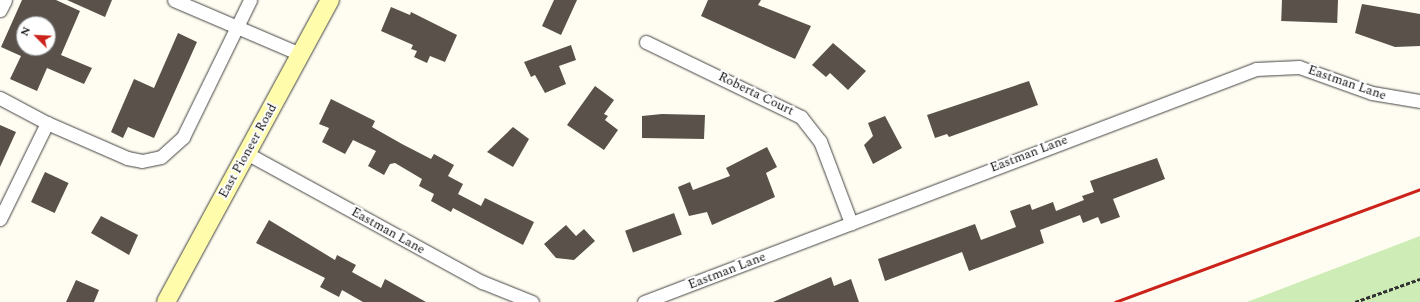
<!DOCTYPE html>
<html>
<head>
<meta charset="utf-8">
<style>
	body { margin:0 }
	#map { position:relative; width:1420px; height:302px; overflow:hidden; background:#fffdf1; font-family:Spectral,serif }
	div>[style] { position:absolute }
	.green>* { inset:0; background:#ceedb6 }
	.building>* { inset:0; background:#59514a; transform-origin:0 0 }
	.path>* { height:2.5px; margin-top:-1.25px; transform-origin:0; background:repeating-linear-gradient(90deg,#313131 0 4px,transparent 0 6px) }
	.roads { filter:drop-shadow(0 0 1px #424242) drop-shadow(0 0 1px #424242) }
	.minor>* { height:13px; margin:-6.5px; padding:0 6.5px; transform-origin:6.5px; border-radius:6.5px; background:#fff }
	.secondary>* { height:18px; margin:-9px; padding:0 9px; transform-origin:9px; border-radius:9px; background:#fffdac }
	.rail>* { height:3px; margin:-1.5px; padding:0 1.5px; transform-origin:1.5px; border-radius:1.5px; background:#cb221a }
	span { translate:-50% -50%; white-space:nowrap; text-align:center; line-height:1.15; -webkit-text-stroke:4px #fff; paint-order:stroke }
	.street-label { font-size:13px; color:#0f0f0f }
	.north { position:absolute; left:16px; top:16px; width:40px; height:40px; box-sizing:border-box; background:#fff; border:1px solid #9f9f9f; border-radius:50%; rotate:294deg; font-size:11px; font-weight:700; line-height:16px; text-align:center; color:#0f0f0f }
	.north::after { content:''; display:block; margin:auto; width:14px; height:18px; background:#cb221a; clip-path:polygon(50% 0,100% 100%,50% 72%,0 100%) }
</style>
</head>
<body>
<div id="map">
	<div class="green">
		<i style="clip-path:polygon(1420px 236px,1420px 302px,1247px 302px)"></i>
	</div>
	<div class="building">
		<i style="clip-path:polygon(evenodd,22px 0,56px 0,80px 11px,61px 55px,92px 68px,84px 84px,47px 68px,37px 91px,10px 79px,21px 56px,1px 47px,22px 0,24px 24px,48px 24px,48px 48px,24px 48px,24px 24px)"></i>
		<i style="clip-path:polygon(67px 0,112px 0,105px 17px)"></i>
		<i style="clip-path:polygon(554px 0,577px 0,561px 35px,542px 26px)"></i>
		<i style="clip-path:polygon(708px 0,761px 0,758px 5px,811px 26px,795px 59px,701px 16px)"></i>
		<i style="left:1338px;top:0;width:23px;height:56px;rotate:92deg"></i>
		<i style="clip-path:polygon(1362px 4px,1420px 14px,1420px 46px,1395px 47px,1355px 33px)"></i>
		<i style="clip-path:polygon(391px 7px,410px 15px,411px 12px,457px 35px,445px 62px,430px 56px,427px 63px,414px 57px,417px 51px,411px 49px,413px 45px,381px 31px)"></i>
		<i style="clip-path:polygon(178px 33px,197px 42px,154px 138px,128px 127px,123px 138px,111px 132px,134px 79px,154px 88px)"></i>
		<i style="clip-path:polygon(833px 43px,866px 71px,848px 90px,830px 73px,826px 77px,812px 65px)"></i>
		<i style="clip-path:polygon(571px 45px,576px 60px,559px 66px,566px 84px,545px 93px,535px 75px,531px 77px,524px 62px)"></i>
		<i style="clip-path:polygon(1029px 81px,1038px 105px,949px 137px,947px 134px,935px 138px,927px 115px)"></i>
		<i style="clip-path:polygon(595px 86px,614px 100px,604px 114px,608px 116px,605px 120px,618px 130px,604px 150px,567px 125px)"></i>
		<i style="clip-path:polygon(331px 99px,375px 121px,372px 127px,402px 144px,431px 159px,434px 154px,454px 165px,448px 176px,463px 184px,458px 194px,481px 206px,485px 198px,534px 222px,523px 245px,453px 208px,451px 212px,431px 201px,434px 194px,419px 186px,422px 179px,395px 163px,390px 164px,384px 175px,368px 166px,376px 151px,353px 140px,345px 154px,322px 142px,329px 128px,319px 124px)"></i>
		<i style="clip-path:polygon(662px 114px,705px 115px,704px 139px,642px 138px,642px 116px)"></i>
		<i style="clip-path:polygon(885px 116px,902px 148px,873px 164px,864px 145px,873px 136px,868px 123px)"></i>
		<i style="clip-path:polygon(0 125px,16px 132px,0 167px)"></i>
		<i style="clip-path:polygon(513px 127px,529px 139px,513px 167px,487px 152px)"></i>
		<i style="clip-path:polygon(767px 147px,777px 167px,766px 173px,775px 197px,712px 225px,707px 212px,689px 216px,678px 187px,690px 182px,693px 190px,730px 176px,726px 168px)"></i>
		<i style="clip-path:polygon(1157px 158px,1165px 179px,1113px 199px,1120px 217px,1101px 224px,1098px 217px,1083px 223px,1080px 215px,1040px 230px,1044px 243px,969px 271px,962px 252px,885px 281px,878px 259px,975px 224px,981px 240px,1016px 227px,1010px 211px,1030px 204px,1032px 210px,1053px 202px,1056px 211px,1084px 200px,1082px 196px,1094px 192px,1090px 181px)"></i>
		<i style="left:45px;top:172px;width:26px;height:33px;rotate:25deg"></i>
		<i style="left:674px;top:213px;width:23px;height:52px;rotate:70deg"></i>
		<i style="clip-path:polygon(101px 216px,138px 235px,129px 255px,91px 233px)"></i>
		<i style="clip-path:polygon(269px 220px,335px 260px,337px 255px,356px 265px,352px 272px,381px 288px,385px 279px,426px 302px,363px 302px,342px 290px,339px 297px,320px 287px,325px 278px,256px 243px)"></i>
		<i style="clip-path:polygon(566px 225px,576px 236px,584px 229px,595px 241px,574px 260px,556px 258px,544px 244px)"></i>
		<i style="clip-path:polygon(831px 277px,834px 286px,851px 279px,859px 302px,773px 302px)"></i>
		<i style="clip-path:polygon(76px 280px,99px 290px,94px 302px,66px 302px)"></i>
	</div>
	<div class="path">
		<i style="left:1355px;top:302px;width:69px;rotate:-19.5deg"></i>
	</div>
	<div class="roads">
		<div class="minor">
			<i style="left:174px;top:0;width:137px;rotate:23.2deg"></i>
			<i style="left:0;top:10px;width:11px;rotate:-63deg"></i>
			<i style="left:646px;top:42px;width:172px;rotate:25.8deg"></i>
			<i style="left:801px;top:117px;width:31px;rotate:52deg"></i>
			<i style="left:820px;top:141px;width:88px;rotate:69.3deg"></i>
			<i style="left:0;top:98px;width:53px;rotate:28deg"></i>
			<i style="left:47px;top:123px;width:87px;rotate:23.6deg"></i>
			<i style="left:127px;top:158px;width:15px;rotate:11deg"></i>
			<i style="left:142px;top:161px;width:19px;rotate:-12deg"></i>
			<i style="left:161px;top:157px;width:30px;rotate:-42deg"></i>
			<i style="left:183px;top:137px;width:153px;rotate:-63.9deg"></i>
			<i style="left:248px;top:154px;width:267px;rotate:28.7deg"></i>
			<i style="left:482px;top:282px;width:54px;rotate:21.8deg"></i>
			<i style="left:0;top:219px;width:107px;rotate:-63.9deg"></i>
			<i style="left:644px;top:302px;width:655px;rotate:-20.84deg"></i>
			<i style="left:1256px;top:69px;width:43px;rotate:-2.7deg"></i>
			<i style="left:1299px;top:67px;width:77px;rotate:19.6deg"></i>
			<i style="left:1372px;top:93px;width:49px;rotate:9.5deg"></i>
		</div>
		<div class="secondary">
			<i style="left:166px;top:302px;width:344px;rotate:-61.5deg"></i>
		</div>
	</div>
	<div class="rail">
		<i style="left:1115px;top:302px;width:325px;rotate:-20.3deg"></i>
	</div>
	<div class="street-label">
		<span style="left:1347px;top:83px;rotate:19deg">Eastman Lane</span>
		<span style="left:756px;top:94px;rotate:26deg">Roberta Court</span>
		<span style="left:248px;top:151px;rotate:-61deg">East Pioneer Road</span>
		<span style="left:1029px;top:154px;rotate:-21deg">Eastman Lane</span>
		<span style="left:388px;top:231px;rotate:29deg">Eastman Lane</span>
		<span style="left:727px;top:271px;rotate:-21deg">Eastman Lane</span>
	</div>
	<div class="north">N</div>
</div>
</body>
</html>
